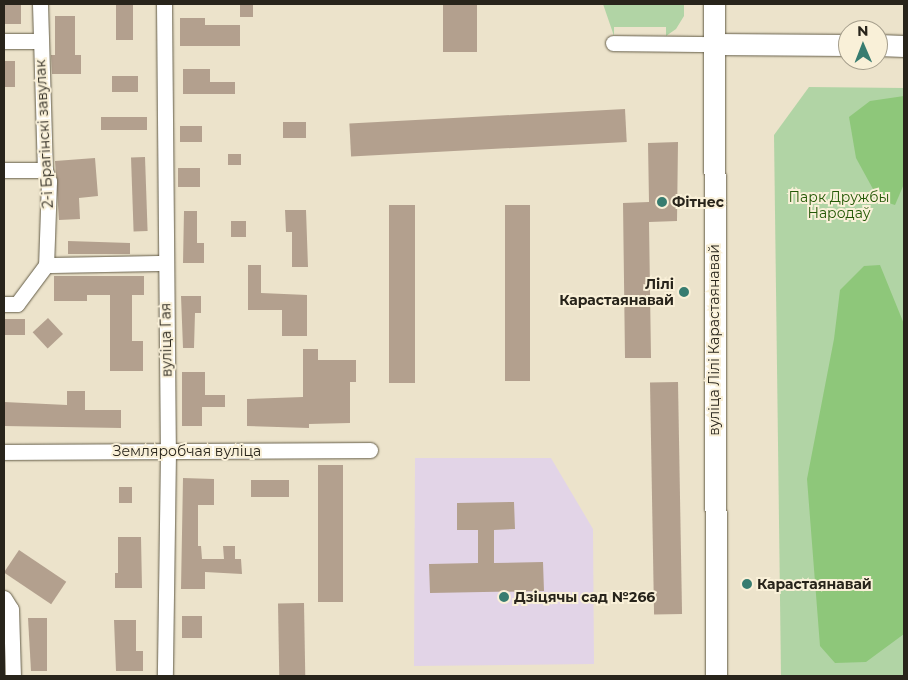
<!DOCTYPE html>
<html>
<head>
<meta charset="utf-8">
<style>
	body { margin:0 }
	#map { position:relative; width:908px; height:680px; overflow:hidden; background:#ece3cb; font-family:Montserrat,sans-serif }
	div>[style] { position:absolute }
	.education>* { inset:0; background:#e2d4e7 }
	.green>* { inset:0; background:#b1d4a5 }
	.forest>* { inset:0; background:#8ec77a }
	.building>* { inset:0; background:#b3a08e; transform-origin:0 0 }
	.roads { filter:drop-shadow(0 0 1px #635c47) drop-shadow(0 0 1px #635c47) }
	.street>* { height:15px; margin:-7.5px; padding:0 7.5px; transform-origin:7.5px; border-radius:7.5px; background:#fff }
	.secondary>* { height:21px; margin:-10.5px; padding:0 10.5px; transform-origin:10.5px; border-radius:10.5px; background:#fff }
	.dots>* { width:14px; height:14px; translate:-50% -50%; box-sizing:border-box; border:2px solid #f9f0d8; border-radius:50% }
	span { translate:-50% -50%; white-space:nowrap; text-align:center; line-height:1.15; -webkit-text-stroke:4px #f9f0d8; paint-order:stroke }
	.street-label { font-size:14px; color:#28241b }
	.park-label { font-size:14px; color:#245806 }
	.poi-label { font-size:14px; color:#28241b; font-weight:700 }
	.left { translate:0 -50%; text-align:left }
	.right { translate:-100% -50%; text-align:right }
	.frame { position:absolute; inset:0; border:5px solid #28241b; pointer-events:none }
	.north { position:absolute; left:838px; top:20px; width:50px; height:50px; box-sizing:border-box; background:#f9f0d8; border:1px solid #a59e8c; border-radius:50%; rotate:359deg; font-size:14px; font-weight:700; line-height:20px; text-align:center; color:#28241b }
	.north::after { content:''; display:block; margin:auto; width:18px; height:22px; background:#377c70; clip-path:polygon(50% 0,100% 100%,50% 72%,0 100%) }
</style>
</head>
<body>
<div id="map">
	<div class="education">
		<i style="clip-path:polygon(415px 458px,551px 458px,593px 529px,594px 664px,414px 666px)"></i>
	</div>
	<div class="green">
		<i style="clip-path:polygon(603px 4px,684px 4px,684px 16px,676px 29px,666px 36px,666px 27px,614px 27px,614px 36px)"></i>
		<i style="clip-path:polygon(809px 87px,904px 88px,904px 676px,781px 676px,774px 135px)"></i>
	</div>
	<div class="forest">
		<i style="clip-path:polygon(904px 96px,904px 184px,895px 205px,879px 200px,856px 158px,849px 117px,870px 101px)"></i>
		<i style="clip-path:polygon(880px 265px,904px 324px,904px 634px,866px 662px,835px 663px,820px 646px,807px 479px,834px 339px,840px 290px,864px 266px)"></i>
	</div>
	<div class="building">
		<i style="left:4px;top:4px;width:17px;height:20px"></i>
		<i style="left:116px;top:4px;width:17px;height:36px"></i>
		<i style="left:240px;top:4px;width:13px;height:13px"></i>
		<i style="left:443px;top:4px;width:34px;height:48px"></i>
		<i style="clip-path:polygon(55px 16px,75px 16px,75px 55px,81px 55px,81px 74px,52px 74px,51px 55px,55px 55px)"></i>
		<i style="clip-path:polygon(180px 18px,205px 18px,205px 25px,240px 25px,240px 46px,180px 46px)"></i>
		<i style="left:4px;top:61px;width:11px;height:26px"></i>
		<i style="clip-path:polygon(183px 69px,210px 69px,210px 82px,235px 82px,235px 94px,183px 94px)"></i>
		<i style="left:112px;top:76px;width:26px;height:16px"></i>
		<i style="left:625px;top:109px;width:33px;height:276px;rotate:87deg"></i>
		<i style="left:147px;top:117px;width:13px;height:46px;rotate:90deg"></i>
		<i style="left:283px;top:122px;width:23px;height:16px"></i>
		<i style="left:202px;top:126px;width:16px;height:22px;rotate:90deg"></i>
		<i style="clip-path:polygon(678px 142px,677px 221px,649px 222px,651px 358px,625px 358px,623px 203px,649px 202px,648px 143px)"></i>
		<i style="left:228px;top:154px;width:13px;height:11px"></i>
		<i style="left:145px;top:157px;width:74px;height:14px;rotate:88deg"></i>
		<i style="clip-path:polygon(95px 158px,98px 196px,79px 198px,80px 219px,59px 220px,55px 161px)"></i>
		<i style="left:178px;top:168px;width:22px;height:19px"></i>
		<i style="left:389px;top:205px;width:26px;height:178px"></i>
		<i style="left:505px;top:205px;width:25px;height:176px"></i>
		<i style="clip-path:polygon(285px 210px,306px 210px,308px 267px,292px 267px,292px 232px,286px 232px)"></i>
		<i style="clip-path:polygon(184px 211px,197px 211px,197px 243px,204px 243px,204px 263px,183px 263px)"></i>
		<i style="left:231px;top:221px;width:15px;height:16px"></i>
		<i style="clip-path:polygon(68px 241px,130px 243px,130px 254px,68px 254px)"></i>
		<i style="clip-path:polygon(248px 265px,261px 265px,261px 293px,307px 295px,307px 336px,282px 336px,282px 310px,248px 310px)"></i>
		<i style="clip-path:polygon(54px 276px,144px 276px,144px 295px,132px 295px,132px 341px,143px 341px,143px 371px,110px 371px,110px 295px,87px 295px,87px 301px,54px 301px)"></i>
		<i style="clip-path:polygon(181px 296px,201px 296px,201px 313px,195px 313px,194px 348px,183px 348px)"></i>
		<i style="left:48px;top:318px;width:22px;height:21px;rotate:47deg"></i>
		<i style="left:4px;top:319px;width:21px;height:16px"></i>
		<i style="clip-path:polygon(303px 349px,318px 349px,318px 360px,356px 360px,356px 382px,350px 382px,350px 423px,309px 424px,309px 428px,247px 426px,247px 399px,303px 397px)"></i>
		<i style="clip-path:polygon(182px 372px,205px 372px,205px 395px,225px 395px,225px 407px,202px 407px,202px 426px,182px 426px)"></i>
		<i style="left:678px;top:382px;width:232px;height:28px;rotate:89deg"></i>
		<i style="clip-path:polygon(67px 391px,85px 391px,85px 410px,121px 410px,121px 428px,4px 426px,4px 402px,67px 405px)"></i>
		<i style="left:318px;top:465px;width:25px;height:137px"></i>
		<i style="clip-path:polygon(183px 478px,214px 479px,214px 505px,198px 505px,198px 546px,201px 546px,202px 559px,224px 559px,223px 546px,235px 546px,235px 559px,241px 559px,242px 574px,205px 572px,205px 589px,181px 589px)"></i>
		<i style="left:251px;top:480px;width:38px;height:17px"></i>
		<i style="left:119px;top:487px;width:13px;height:16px"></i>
		<i style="clip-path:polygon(514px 502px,515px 529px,494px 530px,494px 563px,543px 562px,544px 591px,430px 593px,429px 564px,478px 563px,478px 530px,457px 530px,457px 503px)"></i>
		<i style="clip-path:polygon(118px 537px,141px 537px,142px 588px,115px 588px,115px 573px,118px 573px)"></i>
		<i style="left:19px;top:550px;width:57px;height:27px;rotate:34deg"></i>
		<i style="left:304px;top:603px;width:73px;height:26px;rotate:89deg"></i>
		<i style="left:182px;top:616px;width:20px;height:22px"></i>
		<i style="clip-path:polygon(28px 618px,47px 618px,47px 671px,31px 671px)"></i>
		<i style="clip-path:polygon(114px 620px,136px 620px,136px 651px,143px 651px,143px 671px,116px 671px)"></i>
	</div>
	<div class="roads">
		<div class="street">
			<i style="left:40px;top:4px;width:166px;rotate:88.3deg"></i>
			<i style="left:45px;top:170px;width:12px;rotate:70deg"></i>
			<i style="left:49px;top:181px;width:84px;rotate:92deg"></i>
			<i style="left:164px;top:4px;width:448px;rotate:89.5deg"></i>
			<i style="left:168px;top:452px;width:224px;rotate:90.8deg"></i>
			<i style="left:4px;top:41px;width:35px"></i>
			<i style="left:613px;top:43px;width:101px;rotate:0.6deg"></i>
			<i style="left:4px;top:170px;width:41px"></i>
			<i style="left:4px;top:304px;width:13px"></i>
			<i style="left:17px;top:304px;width:49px;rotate:-53.4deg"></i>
			<i style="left:46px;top:265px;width:118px;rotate:-1deg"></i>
			<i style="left:4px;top:452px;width:366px;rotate:-0.3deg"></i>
			<i style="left:4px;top:598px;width:13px;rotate:58deg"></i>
			<i style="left:11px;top:609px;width:67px;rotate:88.3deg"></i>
		</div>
		<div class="secondary">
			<i style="left:714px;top:4px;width:672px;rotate:89.83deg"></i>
			<i style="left:714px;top:44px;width:134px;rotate:0.4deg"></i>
			<i style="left:878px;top:45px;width:26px;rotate:2deg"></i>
		</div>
	</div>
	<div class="dots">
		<i style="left:662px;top:202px;background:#377c70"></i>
		<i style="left:684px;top:292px;background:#377c70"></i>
		<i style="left:747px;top:584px;background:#377c70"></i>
		<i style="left:504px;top:597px;background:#377c70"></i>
	</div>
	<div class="street-label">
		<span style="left:44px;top:134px;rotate:-93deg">2-і Брагінскі завулак</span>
		<span style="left:166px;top:340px;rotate:-91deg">вуліца Гая</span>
		<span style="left:714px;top:340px;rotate:-90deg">вуліца Лілі Карастаянавай</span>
		<span style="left:187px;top:451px">Земляробчая вуліца</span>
	</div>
	<div class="park-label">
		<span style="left:839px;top:205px">Парк Дружбы<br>Народаў</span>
	</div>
	<div class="poi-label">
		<span class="left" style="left:672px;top:202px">Фітнес</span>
		<span class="right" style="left:674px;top:292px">Лілі<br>Карастаянавай</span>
		<span class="left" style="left:757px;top:584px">Карастаянавай</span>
		<span class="left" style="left:514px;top:597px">Дзіцячы сад №266</span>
	</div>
	<div class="frame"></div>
	<div class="north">N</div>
</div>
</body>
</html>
